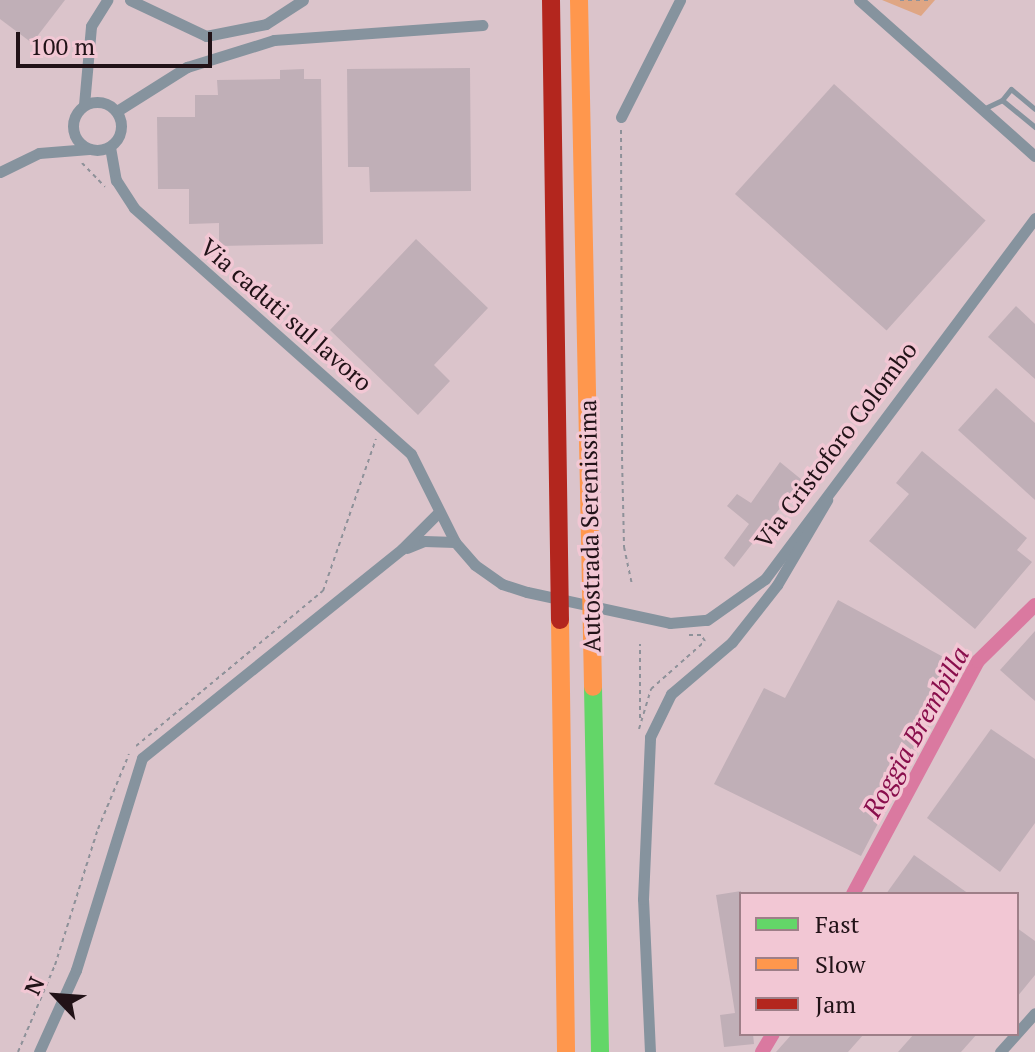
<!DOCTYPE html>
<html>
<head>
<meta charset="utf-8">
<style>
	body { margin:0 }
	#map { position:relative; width:1035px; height:1052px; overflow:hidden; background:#dbc4cb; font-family:"PT Serif",serif }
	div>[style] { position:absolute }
	.green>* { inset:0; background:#dfa684 }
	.canal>* { height:14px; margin:-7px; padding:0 7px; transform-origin:7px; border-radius:7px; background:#da79a0 }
	.building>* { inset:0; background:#c0afb7; transform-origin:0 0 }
	.path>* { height:2px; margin-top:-1px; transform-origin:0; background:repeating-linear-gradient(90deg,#8e9199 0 4px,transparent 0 8px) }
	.lane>* { height:5px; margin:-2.5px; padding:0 2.5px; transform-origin:2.5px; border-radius:2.5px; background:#86939e }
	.street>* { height:11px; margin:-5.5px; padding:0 5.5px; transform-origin:5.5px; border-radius:5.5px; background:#86939e }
	.street>.ring { margin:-5.5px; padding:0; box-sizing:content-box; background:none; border:11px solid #86939e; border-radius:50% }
	.fast>* { height:18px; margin:-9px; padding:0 9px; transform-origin:9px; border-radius:9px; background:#63d668 }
	.slow>* { height:18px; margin:-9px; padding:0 9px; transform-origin:9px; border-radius:9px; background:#ff974d }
	.jam>* { height:18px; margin:-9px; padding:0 9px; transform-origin:9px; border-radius:9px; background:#b3261e }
	span { translate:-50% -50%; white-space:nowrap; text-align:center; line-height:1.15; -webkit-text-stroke:7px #f2c7d4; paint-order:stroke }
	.street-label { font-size:24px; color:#211217 }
	.water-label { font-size:26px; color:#890e4c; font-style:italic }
	.legend { position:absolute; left:739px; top:892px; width:280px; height:144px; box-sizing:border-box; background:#f2c7d4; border:2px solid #9e7f88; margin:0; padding:10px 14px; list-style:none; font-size:24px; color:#211217 }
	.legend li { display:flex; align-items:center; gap:16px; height:40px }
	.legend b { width:40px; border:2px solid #9e7f88 }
	.north { position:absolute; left:16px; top:956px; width:80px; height:80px; -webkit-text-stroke:6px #f2c7d4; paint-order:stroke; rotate:295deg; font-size:22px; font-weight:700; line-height:32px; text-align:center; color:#211217 }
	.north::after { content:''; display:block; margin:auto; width:28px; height:36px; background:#211217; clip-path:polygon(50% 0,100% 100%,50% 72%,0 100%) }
	.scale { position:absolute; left:16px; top:32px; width:196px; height:36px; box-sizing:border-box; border:4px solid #211217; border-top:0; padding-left:10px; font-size:24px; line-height:28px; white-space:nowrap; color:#211217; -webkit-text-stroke:6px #f2c7d4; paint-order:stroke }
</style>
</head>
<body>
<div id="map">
	<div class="green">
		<i style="clip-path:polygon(882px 0,935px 0,921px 16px)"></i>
	</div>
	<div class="canal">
		<i style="left:853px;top:894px;width:264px;rotate:-61.8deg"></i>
		<i style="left:978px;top:661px;width:80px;rotate:-44.5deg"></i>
		<i style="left:762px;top:1052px;width:21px;rotate:-59deg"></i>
	</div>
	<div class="building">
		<i style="clip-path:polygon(0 0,65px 0,32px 43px,0 19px)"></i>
		<i style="clip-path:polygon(470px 68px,471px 191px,370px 192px,369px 167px,348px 167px,347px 69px)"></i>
		<i style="clip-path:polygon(304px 69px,304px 79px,321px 79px,323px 244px,219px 246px,219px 223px,189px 224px,189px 189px,158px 189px,157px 117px,195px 117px,195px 95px,218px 95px,217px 80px,280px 79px,280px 70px)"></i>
		<i style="left:834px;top:84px;width:204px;height:148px;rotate:42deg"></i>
		<i style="clip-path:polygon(416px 239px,488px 308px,434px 365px,450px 381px,418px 415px,330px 330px)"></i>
		<i style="clip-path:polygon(1016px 306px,1035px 324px,1035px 379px,988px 337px)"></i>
		<i style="clip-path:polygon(996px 388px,1035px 423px,1035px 500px,958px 430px)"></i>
		<i style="clip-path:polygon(922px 451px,1027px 538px,1017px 550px,1032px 562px,975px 629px,869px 541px,909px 494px,896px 483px)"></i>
		<i style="clip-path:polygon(780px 462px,802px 480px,734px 567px,724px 558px,749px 524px,727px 506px,737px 494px,751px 503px)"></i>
		<i style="clip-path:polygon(838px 600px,960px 666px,861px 856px,714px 784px,764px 688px,785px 698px)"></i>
		<i style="clip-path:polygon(1035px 631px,1035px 701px,1000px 670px)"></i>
		<i style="clip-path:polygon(991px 729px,1035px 759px,1035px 823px,1000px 872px,927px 818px)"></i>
		<i style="clip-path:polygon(914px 855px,969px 894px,886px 894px)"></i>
		<i style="clip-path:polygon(741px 891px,741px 1034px,753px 1034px,754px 1044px,724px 1047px,720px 1015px,735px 1013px,716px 895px)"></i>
		<i style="clip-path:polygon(1017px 928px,1035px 941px,1035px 975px,1017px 997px)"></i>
		<i style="clip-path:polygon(792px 1034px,864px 1034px,848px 1052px,776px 1052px)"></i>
		<i style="clip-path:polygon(914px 1034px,977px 1034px,961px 1052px,898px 1052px)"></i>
	</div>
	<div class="path">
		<i style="left:900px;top:0;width:28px"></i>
		<i style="left:621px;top:130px;width:327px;rotate:89.8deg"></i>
		<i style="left:622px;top:457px;width:90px;rotate:88.7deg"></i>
		<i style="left:624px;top:547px;width:38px;rotate:78deg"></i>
		<i style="left:82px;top:163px;width:33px;rotate:46deg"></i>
		<i style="left:640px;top:718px;width:74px;rotate:-90deg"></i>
		<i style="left:639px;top:729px;width:42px;rotate:-73.3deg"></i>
		<i style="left:651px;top:689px;width:72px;rotate:-41.6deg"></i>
		<i style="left:705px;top:641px;width:7px;rotate:-124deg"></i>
		<i style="left:701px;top:635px;width:16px;rotate:180deg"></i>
		<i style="left:136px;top:746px;width:243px;rotate:-39.7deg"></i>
		<i style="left:323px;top:591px;width:161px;rotate:-70.8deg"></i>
		<i style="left:18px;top:1052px;width:95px;rotate:-67deg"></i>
		<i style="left:55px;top:965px;width:143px;rotate:-72.5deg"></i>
		<i style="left:98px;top:829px;width:81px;rotate:-67.5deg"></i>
	</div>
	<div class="lane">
		<i style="left:1002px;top:100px;width:14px;rotate:-51deg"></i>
		<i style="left:1011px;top:89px;width:31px;rotate:40deg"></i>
		<i style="left:983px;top:109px;width:21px;rotate:-25deg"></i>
		<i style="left:1002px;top:100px;width:43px;rotate:39.3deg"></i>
	</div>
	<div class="street">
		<i style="left:130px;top:0;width:84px;rotate:25.3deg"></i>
		<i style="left:206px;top:36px;width:61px;rotate:-11.3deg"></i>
		<i style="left:266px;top:24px;width:44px;rotate:-33deg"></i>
		<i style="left:859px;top:0;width:235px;rotate:41.6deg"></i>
		<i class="ring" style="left:73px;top:102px;width:37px;height:37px"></i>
		<i style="left:84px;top:105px;width:79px;rotate:-84.9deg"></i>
		<i style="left:91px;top:26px;width:31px;rotate:-58deg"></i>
		<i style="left:117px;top:111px;width:83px;rotate:-32.2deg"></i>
		<i style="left:187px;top:67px;width:91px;rotate:-17.2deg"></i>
		<i style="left:274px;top:40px;width:209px;rotate:-4.1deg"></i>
		<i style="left:621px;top:117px;width:131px;rotate:-63.2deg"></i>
		<i style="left:110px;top:147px;width:34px;rotate:80deg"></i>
		<i style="left:116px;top:180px;width:33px;rotate:57deg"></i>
		<i style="left:134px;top:208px;width:370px;rotate:41.6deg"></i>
		<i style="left:411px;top:454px;width:98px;rotate:63.4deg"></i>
		<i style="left:455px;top:542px;width:30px;rotate:49deg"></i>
		<i style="left:475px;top:565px;width:33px;rotate:35deg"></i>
		<i style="left:502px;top:584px;width:26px;rotate:18deg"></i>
		<i style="left:527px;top:592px;width:146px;rotate:12.2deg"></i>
		<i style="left:670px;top:623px;width:37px;rotate:-5deg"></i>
		<i style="left:707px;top:620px;width:71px;rotate:-35.3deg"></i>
		<i style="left:765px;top:579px;width:451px;rotate:-53.2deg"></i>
		<i style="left:0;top:172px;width:43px;rotate:-26deg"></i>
		<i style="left:39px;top:153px;width:50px;rotate:-4.6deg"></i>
		<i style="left:407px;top:548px;width:18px;rotate:-22deg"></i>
		<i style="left:424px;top:541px;width:31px;rotate:2deg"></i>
		<i style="left:39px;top:1052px;width:90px;rotate:-65.7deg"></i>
		<i style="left:76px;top:970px;width:222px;rotate:-72.7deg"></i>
		<i style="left:142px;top:758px;width:334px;rotate:-38.8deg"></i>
		<i style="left:402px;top:549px;width:51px;rotate:-45deg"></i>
		<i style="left:650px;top:1052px;width:153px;rotate:-92.6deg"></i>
		<i style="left:643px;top:899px;width:162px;rotate:-87.5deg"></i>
		<i style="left:650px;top:737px;width:48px;rotate:-64deg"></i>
		<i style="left:671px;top:694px;width:80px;rotate:-40.4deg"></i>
		<i style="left:732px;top:642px;width:73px;rotate:-51.7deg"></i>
		<i style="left:777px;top:585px;width:99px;rotate:-59.5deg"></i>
		<i style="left:1000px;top:1052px;width:52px;rotate:-48.1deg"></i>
	</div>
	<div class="fast">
		<i style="left:593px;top:687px;width:365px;rotate:88.9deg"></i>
	</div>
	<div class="slow">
		<i style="left:579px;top:0;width:687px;rotate:88.83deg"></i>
		<i style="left:560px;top:620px;width:432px;rotate:89.2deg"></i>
	</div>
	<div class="jam">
		<i style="left:551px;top:0;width:620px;rotate:89.17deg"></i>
	</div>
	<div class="street-label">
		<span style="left:286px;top:315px;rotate:41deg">Via caduti sul lavoro</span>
		<span style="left:836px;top:445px;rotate:-53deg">Via Cristoforo Colombo</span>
		<span style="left:590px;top:526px;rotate:-91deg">Autostrada Serenissima</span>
	</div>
	<div class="water-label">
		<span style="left:916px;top:732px;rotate:-61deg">Roggia Brembilla</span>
	</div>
	<ul class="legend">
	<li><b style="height:10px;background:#63d668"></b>Fast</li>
	<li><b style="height:10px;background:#ff974d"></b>Slow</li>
	<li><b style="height:10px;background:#b3261e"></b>Jam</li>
	</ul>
	<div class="north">N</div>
	<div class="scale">100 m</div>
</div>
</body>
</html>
